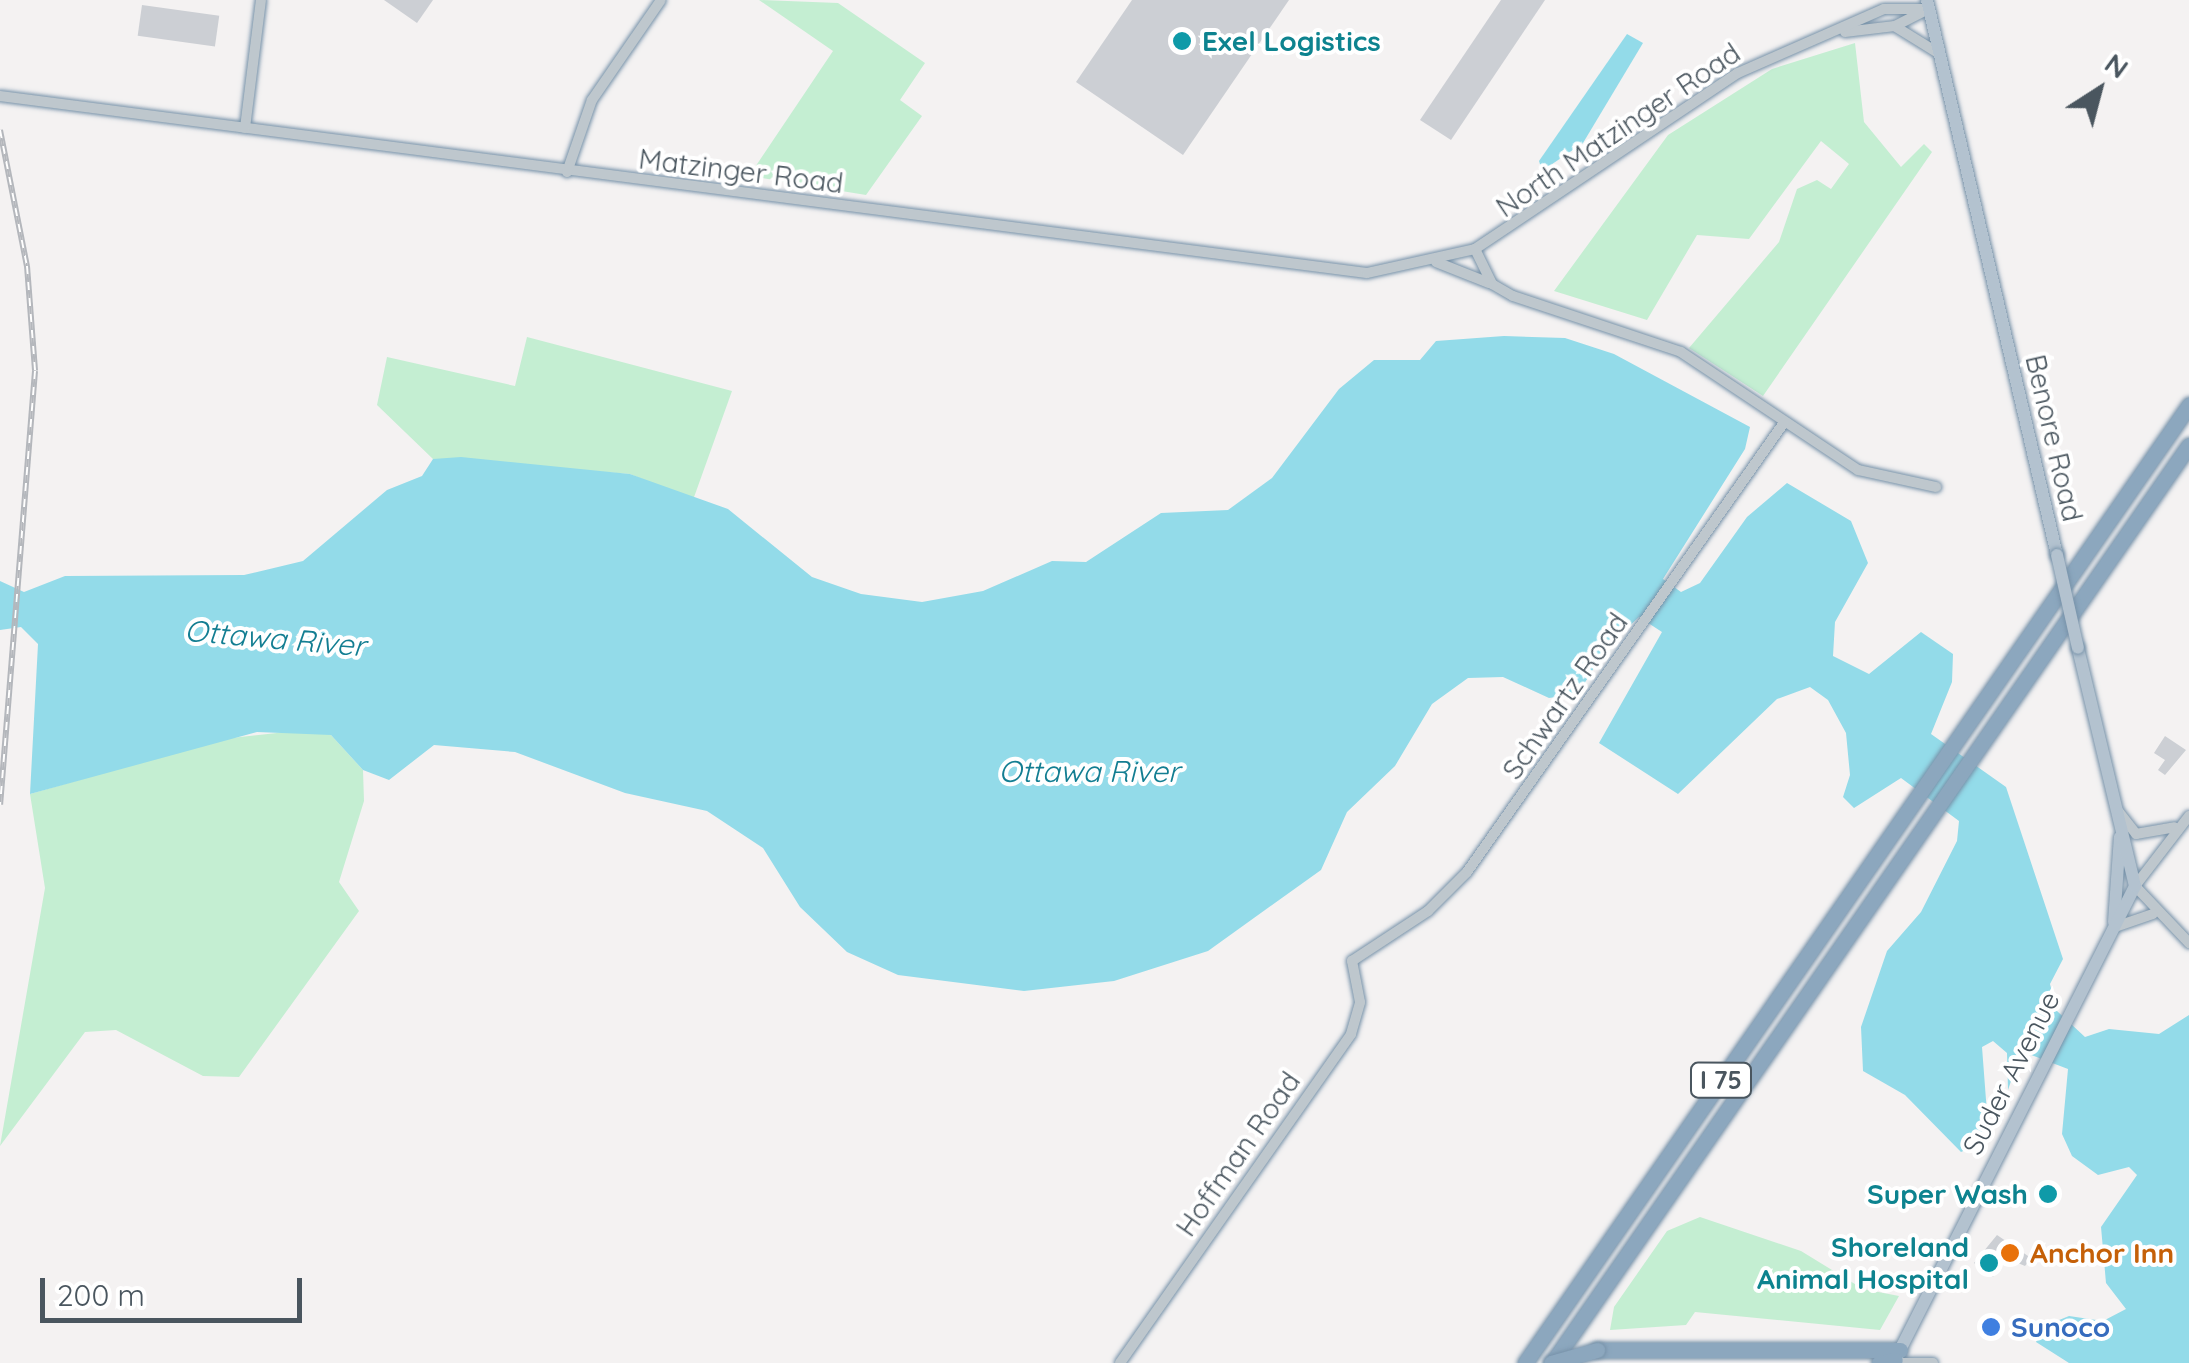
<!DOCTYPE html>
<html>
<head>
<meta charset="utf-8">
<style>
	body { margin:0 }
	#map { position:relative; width:2189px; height:1363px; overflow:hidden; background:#f4f2f2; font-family:Quicksand,sans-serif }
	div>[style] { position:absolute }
	.green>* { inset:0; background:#c4eed2 }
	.water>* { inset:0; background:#93dbe9 }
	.building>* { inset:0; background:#cccfd4; transform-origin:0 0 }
	.roads { filter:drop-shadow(0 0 2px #7792a9) drop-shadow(0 0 2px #7792a9) }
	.minor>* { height:10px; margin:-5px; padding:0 5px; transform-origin:5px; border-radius:5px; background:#bec7cd }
	.major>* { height:12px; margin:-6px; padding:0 6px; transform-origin:6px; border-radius:6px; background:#b3c2cf }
	.highway>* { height:15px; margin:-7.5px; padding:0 7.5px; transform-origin:7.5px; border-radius:7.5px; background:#8ca7be }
	.rail>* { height:6px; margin-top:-3px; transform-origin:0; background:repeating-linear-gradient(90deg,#fff 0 8px,#b4b7bc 0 16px); box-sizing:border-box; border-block:2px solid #b4b7bc }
	.bridges { filter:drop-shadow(0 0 2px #7792a9) drop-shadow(0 0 2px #7792a9) }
	.major-bridge>* { height:12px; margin:-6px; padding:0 6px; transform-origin:6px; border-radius:6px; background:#b3c2cf }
	.highway-bridge>* { height:15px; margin:-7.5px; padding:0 7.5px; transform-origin:7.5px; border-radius:7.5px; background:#8ca7be }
	.dots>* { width:28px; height:28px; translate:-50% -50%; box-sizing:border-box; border:5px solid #fff; border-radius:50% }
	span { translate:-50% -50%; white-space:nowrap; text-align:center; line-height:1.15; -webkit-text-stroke:8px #fff; paint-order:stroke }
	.shield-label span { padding:2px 8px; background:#fff; border:2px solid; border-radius:8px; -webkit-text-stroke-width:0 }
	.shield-label { font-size:25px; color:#4a565f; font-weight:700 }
	.culture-label { font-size:28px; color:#0d838f; font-weight:700 }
	.left { translate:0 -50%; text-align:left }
	.right { translate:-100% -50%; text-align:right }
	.street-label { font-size:28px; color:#4a565f }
	.food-label { font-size:28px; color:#c56008; font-weight:700 }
	.shop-label { font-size:28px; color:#366cbe; font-weight:700 }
	.water-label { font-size:30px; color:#137e92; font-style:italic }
	.north { position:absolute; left:2049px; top:40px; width:100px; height:100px; -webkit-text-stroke:8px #fff; paint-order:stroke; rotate:36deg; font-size:28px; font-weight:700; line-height:40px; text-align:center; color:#4a565f }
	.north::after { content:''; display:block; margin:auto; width:35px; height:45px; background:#4a565f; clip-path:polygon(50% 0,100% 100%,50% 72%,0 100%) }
	.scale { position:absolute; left:40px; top:1278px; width:262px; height:45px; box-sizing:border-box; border:5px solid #4a565f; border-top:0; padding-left:12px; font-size:30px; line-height:35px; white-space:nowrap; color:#4a565f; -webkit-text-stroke:8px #fff; paint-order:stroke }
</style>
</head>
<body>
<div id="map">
	<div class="green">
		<i style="clip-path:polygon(759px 0,838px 3px,925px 63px,900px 100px,922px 116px,866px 195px,749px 176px,833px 51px)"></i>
		<i style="clip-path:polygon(1855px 43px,1864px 122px,1901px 167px,1924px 144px,1932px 152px,1763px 396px,1689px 348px,1779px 242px,1797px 189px,1817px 180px,1831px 189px,1849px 164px,1821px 141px,1749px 239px,1697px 235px,1647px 320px,1554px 291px,1668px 135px,1772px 69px)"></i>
		<i style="clip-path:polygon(527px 337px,732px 391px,693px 500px,630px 474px,433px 459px,377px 405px,387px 357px,515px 386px)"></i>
		<i style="clip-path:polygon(313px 729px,331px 735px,363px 770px,364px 801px,339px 882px,359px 911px,239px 1077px,203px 1076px,116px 1030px,85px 1032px,0 1146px,45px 888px,30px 794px,222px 739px)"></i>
		<i style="clip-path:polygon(1700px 1217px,1801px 1251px,1863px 1289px,1899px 1296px,1880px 1330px,1695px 1312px,1686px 1325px,1610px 1330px,1614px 1307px,1667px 1231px)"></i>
	</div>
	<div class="water">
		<i style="clip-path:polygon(1627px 34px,1643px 43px,1583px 143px,1542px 171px,1539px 161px)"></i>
		<i style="clip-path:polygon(1504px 336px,1565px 338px,1614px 354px,1750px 427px,1745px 449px,1663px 579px,1681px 592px,1700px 583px,1747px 517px,1787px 483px,1851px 521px,1868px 563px,1835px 622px,1833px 656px,1869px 674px,1921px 632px,1953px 654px,1952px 682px,1931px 734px,2006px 787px,2063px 959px,2050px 984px,2057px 1011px,2085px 1037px,2109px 1029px,2159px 1034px,2189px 1015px,2189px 1363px,2069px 1363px,2036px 1342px,2042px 1327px,2069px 1316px,2103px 1321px,2126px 1309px,2106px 1283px,2101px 1227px,2137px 1175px,2129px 1167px,2098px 1175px,2072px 1156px,2062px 1134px,2068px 1069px,2021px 1051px,2008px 1090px,2007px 1053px,1993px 1041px,1982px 1047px,1987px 1113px,1979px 1144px,1961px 1152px,1905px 1095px,1863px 1071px,1861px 1027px,1887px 951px,1921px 912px,1957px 841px,1959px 821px,1901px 778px,1854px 808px,1843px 797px,1850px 775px,1846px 733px,1828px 700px,1810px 687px,1777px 699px,1678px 794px,1599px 743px,1662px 632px,1639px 617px,1606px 648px,1578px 694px,1549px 698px,1503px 677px,1468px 678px,1432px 704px,1395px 766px,1347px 812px,1321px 870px,1208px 951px,1114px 981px,1024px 991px,898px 975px,847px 952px,800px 907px,763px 848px,707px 811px,625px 793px,515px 752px,434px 745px,389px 780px,363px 770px,331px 735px,257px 732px,30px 794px,38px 644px,21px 627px,0 630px,0 581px,24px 592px,65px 576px,244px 575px,303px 561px,387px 490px,422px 476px,433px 459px,461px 457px,630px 474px,728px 509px,812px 577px,861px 594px,922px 602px,983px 591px,1052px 561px,1086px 562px,1161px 513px,1228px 510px,1272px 478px,1339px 389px,1374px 360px,1420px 360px,1436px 341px)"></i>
	</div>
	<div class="building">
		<i style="clip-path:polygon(384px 0,433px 0,417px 23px)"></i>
		<i style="clip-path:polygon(1132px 0,1289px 0,1183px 155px,1076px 82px)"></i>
		<i style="clip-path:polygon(1501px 0,1545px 0,1451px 140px,1420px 120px)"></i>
		<i style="left:142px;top:5px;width:78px;height:31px;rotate:8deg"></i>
		<i style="clip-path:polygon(2165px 736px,2186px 750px,2165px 775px,2158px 770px,2165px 760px,2154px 753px)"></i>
		<i style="clip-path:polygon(1997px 1235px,2031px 1258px,2025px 1266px,2006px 1258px,1993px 1277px,1974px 1263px)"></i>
	</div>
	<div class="roads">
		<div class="minor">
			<i style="left:1896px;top:27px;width:49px;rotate:31.8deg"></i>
			<i style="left:1845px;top:32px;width:50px;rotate:-6.8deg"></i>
			<i style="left:1895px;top:26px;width:38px;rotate:-27deg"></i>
			<i style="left:0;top:96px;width:1378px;rotate:7.38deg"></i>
			<i style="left:1367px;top:273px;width:111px;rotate:-12.5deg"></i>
			<i style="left:1475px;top:249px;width:316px;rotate:-33.8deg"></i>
			<i style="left:1738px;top:73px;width:159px;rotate:-23.7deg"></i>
			<i style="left:1884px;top:9px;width:45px"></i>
			<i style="left:245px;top:128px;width:129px;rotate:-82.9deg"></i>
			<i style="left:567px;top:172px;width:76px;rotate:-70.9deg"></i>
			<i style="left:592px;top:100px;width:121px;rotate:-55.4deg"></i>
			<i style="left:1475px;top:249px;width:39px;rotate:64deg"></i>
			<i style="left:1492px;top:284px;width:24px;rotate:30deg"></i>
			<i style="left:1513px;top:296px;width:177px;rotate:18.4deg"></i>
			<i style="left:1681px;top:352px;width:213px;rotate:33.7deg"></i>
			<i style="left:1858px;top:470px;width:80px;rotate:12.3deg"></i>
			<i style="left:1436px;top:262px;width:57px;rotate:21.6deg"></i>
			<i style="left:2119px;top:812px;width:28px;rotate:52deg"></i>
			<i style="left:2136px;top:834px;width:39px;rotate:-10deg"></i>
			<i style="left:2189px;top:816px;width:88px;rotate:127.6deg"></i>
			<i style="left:2135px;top:886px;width:79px;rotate:46.5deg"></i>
			<i style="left:2115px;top:927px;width:40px;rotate:-18.9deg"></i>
			<i style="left:1120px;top:1363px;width:402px;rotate:-54.9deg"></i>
			<i style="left:1351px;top:1034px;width:33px;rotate:-74deg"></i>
			<i style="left:1360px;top:1002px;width:42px;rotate:-101deg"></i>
			<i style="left:1352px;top:961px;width:91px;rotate:-33.3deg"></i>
			<i style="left:1428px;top:911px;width:55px;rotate:-45deg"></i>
			<i style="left:1467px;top:872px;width:548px;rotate:-54.8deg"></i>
			<i style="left:1894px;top:1363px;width:39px"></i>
		</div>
		<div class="major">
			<i style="left:1927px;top:0;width:570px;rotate:76.82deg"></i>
			<i style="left:2114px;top:922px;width:85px;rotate:-86deg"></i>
			<i style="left:1897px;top:1356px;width:527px;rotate:-63.14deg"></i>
			<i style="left:2135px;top:886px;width:245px;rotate:-103.5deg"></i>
		</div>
		<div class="highway">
			<i style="left:1597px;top:1350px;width:303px"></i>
			<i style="left:1525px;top:1363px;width:1166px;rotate:-55.27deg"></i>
			<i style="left:1552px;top:1363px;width:1117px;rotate:-55.24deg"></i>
			<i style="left:1879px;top:1363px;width:16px;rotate:-11deg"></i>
		</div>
	</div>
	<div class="rail">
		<i style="left:0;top:130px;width:139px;rotate:78.8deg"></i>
		<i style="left:27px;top:266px;width:105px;rotate:85.6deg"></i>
		<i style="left:35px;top:371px;width:435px;rotate:94.6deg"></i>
	</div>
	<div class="bridges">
		<div class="major-bridge">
			<i style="left:2057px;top:555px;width:95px;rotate:77.3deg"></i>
		</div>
		<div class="highway-bridge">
			<i style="left:1551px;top:1363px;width:48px;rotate:-15.8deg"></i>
		</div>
	</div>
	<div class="dots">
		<i style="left:1182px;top:41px;background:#0f9aa8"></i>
		<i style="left:2048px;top:1194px;background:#0f9aa8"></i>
		<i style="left:2010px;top:1253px;background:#e8710a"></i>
		<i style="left:1989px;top:1263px;background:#0f9aa8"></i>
		<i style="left:1991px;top:1327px;background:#3f7fe0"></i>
	</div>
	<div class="shield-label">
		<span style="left:1721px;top:1080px">I 75</span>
	</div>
	<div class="culture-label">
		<span class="left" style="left:1202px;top:41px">Exel Logistics</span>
		<span class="right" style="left:2028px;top:1194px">Super Wash</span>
		<span class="right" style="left:1969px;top:1263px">Shoreland<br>Animal Hospital</span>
	</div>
	<div class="street-label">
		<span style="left:1618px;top:130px;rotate:-34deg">North Matzinger Road</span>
		<span style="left:741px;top:171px;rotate:7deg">Matzinger Road</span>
		<span style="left:2054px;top:438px;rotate:77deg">Benore Road</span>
		<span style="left:1565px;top:696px;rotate:-55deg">Schwartz Road</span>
		<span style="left:2011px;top:1073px;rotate:-63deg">Suder Avenue</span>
		<span style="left:1238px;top:1154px;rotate:-55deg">Hoffman Road</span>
	</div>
	<div class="food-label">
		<span class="left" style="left:2030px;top:1253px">Anchor Inn</span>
	</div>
	<div class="shop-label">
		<span class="left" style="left:2011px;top:1327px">Sunoco</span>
	</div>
	<div class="water-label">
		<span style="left:275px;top:638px;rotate:5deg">Ottawa River</span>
		<span style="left:1089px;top:771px">Ottawa River</span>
	</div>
	<div class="north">N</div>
	<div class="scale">200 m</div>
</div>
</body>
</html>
